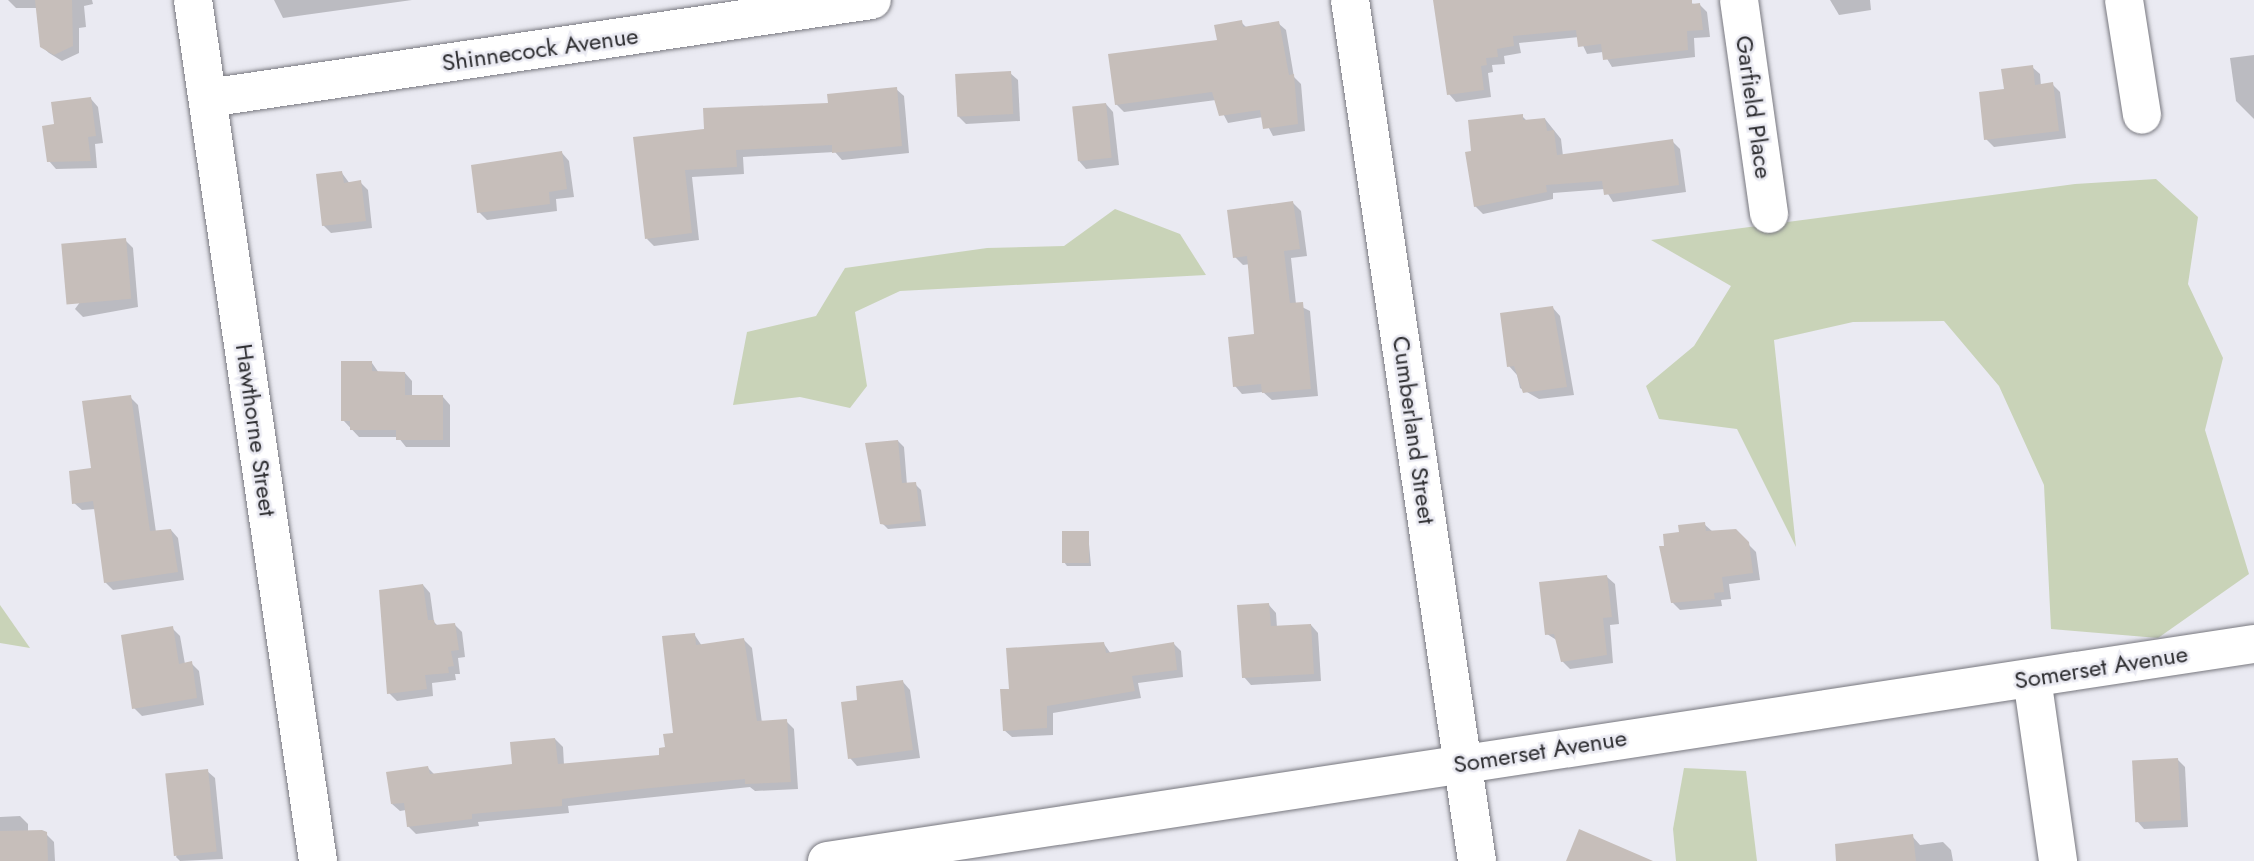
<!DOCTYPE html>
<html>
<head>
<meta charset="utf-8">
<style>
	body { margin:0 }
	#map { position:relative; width:2254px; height:861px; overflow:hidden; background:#eaeaf2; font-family:Jost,sans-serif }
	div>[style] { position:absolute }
	.green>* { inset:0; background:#c9d3b8 }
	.shadow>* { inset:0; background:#0003 }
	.building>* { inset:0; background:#c6beba; transform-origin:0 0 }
	.roads { filter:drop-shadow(0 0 2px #78787f) drop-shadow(0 0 2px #78787f) }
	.minor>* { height:38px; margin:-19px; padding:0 19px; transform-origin:19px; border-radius:19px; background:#fff }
	.tertiary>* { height:38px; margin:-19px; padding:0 19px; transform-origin:19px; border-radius:19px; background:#fff }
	span { translate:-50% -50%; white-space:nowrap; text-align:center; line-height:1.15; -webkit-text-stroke:5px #eaeaf2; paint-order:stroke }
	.street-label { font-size:24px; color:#2d2d30 }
</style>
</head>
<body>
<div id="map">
	<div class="green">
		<i style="clip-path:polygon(2156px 179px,2198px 217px,2188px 284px,2223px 358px,2205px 430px,2249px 574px,2158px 638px,2051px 629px,2044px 485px,1999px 386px,1944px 321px,1853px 322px,1774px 340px,1796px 547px,1737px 429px,1659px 419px,1646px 386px,1694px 346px,1731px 286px,1651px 240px,2075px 184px)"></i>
		<i style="clip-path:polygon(1115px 209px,1180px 234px,1206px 275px,900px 291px,855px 312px,867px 386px,850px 408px,800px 397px,733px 405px,747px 332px,816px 316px,845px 268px,987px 248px,1064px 246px)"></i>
		<i style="clip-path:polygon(0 605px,30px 648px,0 643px)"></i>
		<i style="clip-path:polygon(1684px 768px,1746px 771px,1757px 861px,1676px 861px,1673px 829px)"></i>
	</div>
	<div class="shadow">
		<i style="clip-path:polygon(8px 0,92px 0,93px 4px,84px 6px,86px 27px,79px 28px,79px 53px,62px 61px,49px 53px,41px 46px,37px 8px,16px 8px)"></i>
		<i style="clip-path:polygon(274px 0,412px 0,283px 18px)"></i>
		<i style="clip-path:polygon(1452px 0,1674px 0,1700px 5px,1707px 12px,1710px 37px,1694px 38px,1695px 57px,1612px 67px,1603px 52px,1587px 54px,1579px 37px,1519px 43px,1521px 53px,1504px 56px,1505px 64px,1492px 65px,1493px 72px,1488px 73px,1491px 97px,1456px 102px,1449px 94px)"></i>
		<i style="clip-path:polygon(1830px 0,1870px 0,1871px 10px,1839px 15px)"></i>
		<i style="clip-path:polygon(1241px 22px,1247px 28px,1278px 23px,1286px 30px,1294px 77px,1301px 84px,1305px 131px,1273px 136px,1263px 117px,1228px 123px,1216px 100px,1124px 112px,1116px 104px,1219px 42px)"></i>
		<i style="clip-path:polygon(2254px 55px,2254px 119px,2236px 101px,2230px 58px)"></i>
		<i style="clip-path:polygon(2032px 67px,2040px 74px,2041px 86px,2052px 84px,2060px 92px,2066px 138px,1994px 147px,1986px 139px,2005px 91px)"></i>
		<i style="clip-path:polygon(1010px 73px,1018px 80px,1020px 121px,966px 124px,958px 116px,982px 74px)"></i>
		<i style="clip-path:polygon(896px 89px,904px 96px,909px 153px,842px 160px,835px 152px,743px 157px,744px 174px,692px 177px,699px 240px,654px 246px,647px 239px,706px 130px)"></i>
		<i style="clip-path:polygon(91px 99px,98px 107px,103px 143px,95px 144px,97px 168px,56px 169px,49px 161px,56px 126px)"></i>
		<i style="clip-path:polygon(1106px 104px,1113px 112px,1119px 165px,1086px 169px,1079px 161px)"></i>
		<i style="clip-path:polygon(1522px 116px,1527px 121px,1545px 119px,1561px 139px,1563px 156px,1672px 141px,1680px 149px,1686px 192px,1613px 202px,1605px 189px,1553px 193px,1553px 199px,1483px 214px,1475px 206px,1473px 152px)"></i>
		<i style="clip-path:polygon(562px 153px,569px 161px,574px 197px,556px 199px,557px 211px,487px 220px,479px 212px)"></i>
		<i style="clip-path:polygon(342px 173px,350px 184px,360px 182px,368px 190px,372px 228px,331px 233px,323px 225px)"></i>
		<i style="clip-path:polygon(1293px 203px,1301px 211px,1307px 256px,1291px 258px,1296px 304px,1310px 311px,1318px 396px,1272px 400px,1263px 392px,1242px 394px,1235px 386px,1256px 336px,1250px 264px,1243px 265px,1235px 257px)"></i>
		<i style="clip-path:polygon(125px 240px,133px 248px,138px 307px,83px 317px,75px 309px)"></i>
		<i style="clip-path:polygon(1553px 308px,1560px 316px,1574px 395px,1539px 399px,1520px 388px,1517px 375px,1509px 366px)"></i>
		<i style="clip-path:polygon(372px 363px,379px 373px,405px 373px,412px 381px,412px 397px,443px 397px,450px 405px,450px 447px,406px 447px,398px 437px,359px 437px,343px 420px)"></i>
		<i style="clip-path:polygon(130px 397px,138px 405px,156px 532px,171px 530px,178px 538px,184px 580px,113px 590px,105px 582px,96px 509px,82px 510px,74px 503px)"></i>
		<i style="clip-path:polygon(898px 441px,904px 447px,907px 485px,915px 484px,921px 490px,926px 526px,888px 529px,882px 523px)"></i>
		<i style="clip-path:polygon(1704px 524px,1713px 532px,1735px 531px,1756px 552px,1760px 580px,1729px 584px,1731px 599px,1721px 600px,1722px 606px,1680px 610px,1672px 602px,1681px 533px)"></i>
		<i style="clip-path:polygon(1088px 533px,1091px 566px,1067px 566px,1064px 562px)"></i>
		<i style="clip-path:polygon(1607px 577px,1615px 584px,1619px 624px,1610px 625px,1613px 663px,1570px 669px,1562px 661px,1558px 641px,1547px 634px)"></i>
		<i style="clip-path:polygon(423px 585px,430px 593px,434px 622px,438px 626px,454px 624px,462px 632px,465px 657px,458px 658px,460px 674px,455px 674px,456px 680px,432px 683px,433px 696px,397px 701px,389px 693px)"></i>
		<i style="clip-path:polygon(1269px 605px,1276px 613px,1277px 628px,1311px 625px,1318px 633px,1321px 681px,1251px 685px,1244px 677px)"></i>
		<i style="clip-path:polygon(172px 628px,180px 636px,185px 664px,191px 663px,199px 671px,204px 705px,142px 716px,134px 708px)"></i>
		<i style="clip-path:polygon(694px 634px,702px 646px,744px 640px,752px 648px,762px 723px,786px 721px,794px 729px,798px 789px,755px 791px,750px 787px,568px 806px,569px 813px,478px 822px,479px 826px,416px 834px,408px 826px,406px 810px,400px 811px,392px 804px,428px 768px,435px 775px,514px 766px,555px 739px,563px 747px,564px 765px,661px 756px,674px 735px)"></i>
		<i style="clip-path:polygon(1104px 644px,1111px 654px,1174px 644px,1181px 651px,1183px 677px,1138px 683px,1141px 698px,1053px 713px,1053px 735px,1012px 737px,1004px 730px,1010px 690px)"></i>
		<i style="clip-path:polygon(903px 682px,910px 690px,920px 758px,857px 766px,850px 758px,859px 701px)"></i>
		<i style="clip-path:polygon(2177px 759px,2185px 767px,2188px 827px,2144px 829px,2137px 821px)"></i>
		<i style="clip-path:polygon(207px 771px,215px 778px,223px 859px,180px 861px,176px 857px)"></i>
		<i style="clip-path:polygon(20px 816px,28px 824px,28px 833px,46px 834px,54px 842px,55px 861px,0 861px,0 817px)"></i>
		<i style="clip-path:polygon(1912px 836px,1920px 845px,1943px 842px,1951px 850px,1953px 861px,1880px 861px)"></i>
	</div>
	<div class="building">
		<i style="clip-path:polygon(35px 0,72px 0,73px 46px,54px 55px,40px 47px)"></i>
		<i style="clip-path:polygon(1433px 0,1692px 0,1692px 4px,1700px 3px,1703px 30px,1687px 31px,1688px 50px,1603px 60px,1601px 44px,1578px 47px,1576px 30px,1513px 36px,1514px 46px,1497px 49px,1498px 57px,1486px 58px,1487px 65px,1481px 66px,1484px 90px,1447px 95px)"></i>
		<i style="clip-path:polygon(1242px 20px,1243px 27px,1279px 21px,1289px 75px,1294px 74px,1298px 124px,1263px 129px,1260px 110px,1219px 116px,1212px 92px,1115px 105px,1108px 54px,1217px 40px,1214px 25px)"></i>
		<i style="clip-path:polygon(2033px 65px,2035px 85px,2053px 82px,2059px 131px,1984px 140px,1979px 92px,2004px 89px,2001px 69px)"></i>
		<i style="left:1011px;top:71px;width:43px;height:56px;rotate:87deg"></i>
		<i style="clip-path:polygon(897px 87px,902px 146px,832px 153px,832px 145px,736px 150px,737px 167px,685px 170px,692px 233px,645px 239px,633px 137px,704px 129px,703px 108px,828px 103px,827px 94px)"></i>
		<i style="clip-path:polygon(91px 97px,96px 136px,88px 137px,91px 161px,47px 162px,42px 126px,54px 124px,51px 102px)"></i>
		<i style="left:1106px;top:103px;width:55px;height:34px;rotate:84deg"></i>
		<i style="clip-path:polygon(1523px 114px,1523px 120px,1545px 118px,1547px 131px,1554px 130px,1557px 155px,1673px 139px,1679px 185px,1604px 195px,1602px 181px,1546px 185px,1547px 192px,1474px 207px,1465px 152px,1471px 151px,1468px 120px)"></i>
		<i style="clip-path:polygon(562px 151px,567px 189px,549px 192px,550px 204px,477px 213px,471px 165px)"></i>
		<i style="clip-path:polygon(342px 171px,344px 183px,361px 180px,366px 221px,322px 226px,316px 174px)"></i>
		<i style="clip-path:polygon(1293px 201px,1300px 249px,1284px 251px,1290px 303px,1303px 302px,1311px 389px,1262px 393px,1261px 384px,1233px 387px,1228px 337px,1254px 334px,1247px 256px,1233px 258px,1227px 210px)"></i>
		<i style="left:126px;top:238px;width:61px;height:65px;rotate:85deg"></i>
		<i style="clip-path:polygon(1553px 306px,1567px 387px,1523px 393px,1514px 366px,1507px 367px,1500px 313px)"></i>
		<i style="clip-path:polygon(341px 361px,372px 361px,372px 371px,405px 372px,405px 395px,443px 395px,443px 440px,396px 440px,396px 430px,350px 430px,350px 421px,341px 421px)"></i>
		<i style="clip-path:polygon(131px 395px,150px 531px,171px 529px,178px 572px,104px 583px,93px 501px,72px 504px,69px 471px,91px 468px,82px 401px)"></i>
		<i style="clip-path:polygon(898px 440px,902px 483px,916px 482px,921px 521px,887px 525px,880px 524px,865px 443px)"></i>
		<i style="clip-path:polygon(1705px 522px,1706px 531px,1736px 529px,1749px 542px,1753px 573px,1722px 577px,1724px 592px,1714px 593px,1715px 599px,1671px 603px,1659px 546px,1664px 546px,1663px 534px,1679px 532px,1678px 525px)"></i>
		<i style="left:1062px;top:531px;width:27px;height:32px"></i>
		<i style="clip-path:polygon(1607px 575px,1612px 617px,1603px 618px,1607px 655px,1561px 662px,1554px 634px,1545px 635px,1539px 582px)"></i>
		<i style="clip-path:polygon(423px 584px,428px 620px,434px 620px,435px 625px,455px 623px,459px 650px,451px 651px,454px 666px,448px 667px,449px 673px,425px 675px,427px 689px,387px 694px,379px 590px)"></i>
		<i style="clip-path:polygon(1269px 603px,1271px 626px,1311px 624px,1314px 674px,1242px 678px,1237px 605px)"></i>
		<i style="clip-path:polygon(173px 626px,179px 664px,192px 661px,197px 698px,132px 709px,121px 635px)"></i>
		<i style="clip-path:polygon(695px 633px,696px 645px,744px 638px,757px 721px,787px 719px,791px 782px,745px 784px,745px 779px,641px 789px,562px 799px,562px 806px,472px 814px,472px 819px,407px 827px,404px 803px,391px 804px,386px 772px,428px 766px,430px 774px,512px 764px,510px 742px,555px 738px,558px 764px,659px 755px,659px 748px,665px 747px,663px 734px,673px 733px,662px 636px)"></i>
		<i style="clip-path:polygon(1104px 642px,1106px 653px,1174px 642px,1177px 670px,1132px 676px,1135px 691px,1047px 706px,1047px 728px,1003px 731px,1000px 689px,1009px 689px,1006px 648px)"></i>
		<i style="clip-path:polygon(903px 680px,913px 750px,848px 759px,841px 702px,857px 700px,856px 686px)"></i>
		<i style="left:2178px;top:758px;width:62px;height:46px;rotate:87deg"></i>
		<i style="left:208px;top:769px;width:83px;height:43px;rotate:84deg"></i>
		<i style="clip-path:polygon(1579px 829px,1653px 861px,1566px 861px)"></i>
		<i style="clip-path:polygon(42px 830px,47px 832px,48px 861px,0 861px,0 831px)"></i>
		<i style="clip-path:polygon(1913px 834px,1916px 861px,1836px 861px,1835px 844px)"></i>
	</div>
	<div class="roads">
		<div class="minor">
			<i style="left:193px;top:0;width:870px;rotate:81.74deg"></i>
			<i style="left:1350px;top:0;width:870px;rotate:81.61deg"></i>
			<i style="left:1739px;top:0;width:216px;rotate:82deg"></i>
			<i style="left:2124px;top:0;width:116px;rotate:81.1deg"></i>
			<i style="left:208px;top:98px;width:671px;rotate:-8.4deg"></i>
			<i style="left:2032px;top:678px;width:185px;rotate:81.9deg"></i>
		</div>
		<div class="tertiary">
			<i style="left:827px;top:861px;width:1443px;rotate:-8.65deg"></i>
		</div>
	</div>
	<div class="street-label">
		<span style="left:540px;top:49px;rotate:-8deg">Shinnecock Avenue</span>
		<span style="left:1754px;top:107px;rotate:82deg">Garfield Place</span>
		<span style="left:256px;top:430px;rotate:82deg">Hawthorne Street</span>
		<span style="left:1414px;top:430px;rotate:82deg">Cumberland Street</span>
		<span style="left:2101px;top:667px;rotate:-9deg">Somerset Avenue</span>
		<span style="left:1540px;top:751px;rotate:-9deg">Somerset Avenue</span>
	</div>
</div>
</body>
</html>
